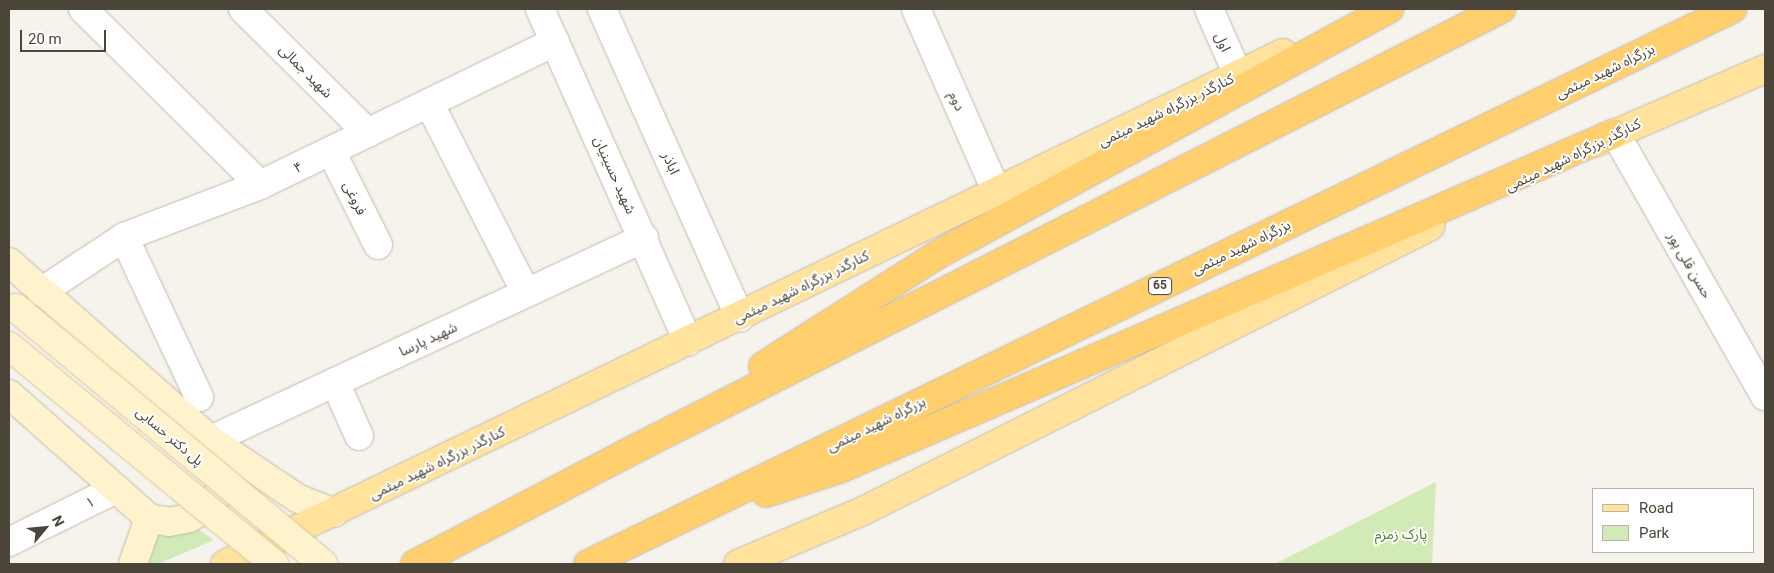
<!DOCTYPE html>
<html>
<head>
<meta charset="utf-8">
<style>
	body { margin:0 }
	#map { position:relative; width:1774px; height:573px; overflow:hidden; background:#f6f3ec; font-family:Roboto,"Noto Sans Arabic",sans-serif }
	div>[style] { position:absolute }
	.green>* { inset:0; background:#d2eab5 }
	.roads { filter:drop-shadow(0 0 1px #c2bbae) drop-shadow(0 0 1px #c2bbae) }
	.street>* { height:28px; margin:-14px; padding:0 14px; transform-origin:14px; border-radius:14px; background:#fff }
	.secondary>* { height:28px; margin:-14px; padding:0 14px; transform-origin:14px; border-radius:14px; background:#fff3cd }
	.primary>* { height:28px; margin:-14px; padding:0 14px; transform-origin:14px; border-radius:14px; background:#ffe39c }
	.highway>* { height:28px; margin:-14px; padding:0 14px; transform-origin:14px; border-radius:14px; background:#ffcf6e }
	.bridges { filter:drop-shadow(0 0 1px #d6c79b) drop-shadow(0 0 1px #d6c79b) }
	.secondary-bridge>* { height:28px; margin:-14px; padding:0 14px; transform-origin:14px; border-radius:14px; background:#fff3cd }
	span { translate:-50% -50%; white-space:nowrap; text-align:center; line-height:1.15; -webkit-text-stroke:4px #fff; paint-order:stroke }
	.shield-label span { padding:1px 4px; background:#fff; border:1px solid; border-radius:4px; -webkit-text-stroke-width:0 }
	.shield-label { font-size:12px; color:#4b4439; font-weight:700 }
	.street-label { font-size:14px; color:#4b4439 }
	.park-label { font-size:14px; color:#4a7f2a }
	.frame { position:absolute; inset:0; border:10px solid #4b4439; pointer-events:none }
	.legend { position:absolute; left:1592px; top:488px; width:162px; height:65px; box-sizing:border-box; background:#fff; border:1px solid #b7b4b0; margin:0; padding:6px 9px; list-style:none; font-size:15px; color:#4b4439 }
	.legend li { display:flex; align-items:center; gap:10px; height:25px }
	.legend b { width:25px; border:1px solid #b7b4b0 }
	.north { position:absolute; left:20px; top:503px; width:50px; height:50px; -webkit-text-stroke:4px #fff; paint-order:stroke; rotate:62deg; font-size:14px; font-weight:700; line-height:20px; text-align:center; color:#4b4439 }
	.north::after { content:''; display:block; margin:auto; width:18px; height:22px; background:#4b4439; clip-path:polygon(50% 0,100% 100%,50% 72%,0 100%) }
	.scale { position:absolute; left:20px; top:30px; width:86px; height:22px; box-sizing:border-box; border:2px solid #4b4439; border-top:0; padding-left:6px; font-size:15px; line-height:18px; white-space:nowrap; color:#4b4439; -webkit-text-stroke:4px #fff; paint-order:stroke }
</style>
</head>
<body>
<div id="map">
	<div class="green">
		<i style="clip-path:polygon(1436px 482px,1432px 564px,1275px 564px)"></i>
		<i style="clip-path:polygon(195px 527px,214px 540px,158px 564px,142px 564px,150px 535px,171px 536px)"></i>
	</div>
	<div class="roads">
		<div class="street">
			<i style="left:83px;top:9px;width:250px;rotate:44.8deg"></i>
			<i style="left:243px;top:9px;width:176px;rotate:44.8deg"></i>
			<i style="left:540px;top:9px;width:364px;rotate:66deg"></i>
			<i style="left:602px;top:9px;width:338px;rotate:65.9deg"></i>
			<i style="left:916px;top:9px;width:201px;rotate:66.2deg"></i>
			<i style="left:1209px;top:9px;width:72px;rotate:66.3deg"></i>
			<i style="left:429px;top:103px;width:198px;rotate:62.9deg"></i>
			<i style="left:1615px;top:133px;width:303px;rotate:60.3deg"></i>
			<i style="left:331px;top:151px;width:105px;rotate:63.4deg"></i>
			<i style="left:124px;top:237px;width:177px;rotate:64.9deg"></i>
			<i style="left:41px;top:292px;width:100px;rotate:-33.5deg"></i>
			<i style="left:124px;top:237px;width:146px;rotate:-20.9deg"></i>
			<i style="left:260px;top:185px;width:328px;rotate:-25.9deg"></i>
			<i style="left:335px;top:382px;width:59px;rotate:66deg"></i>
			<i style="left:211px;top:440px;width:478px;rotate:-25deg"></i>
			<i style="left:9px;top:542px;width:119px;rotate:-26.4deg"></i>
		</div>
		<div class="secondary">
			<i style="left:9px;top:262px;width:269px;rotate:41.4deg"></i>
			<i style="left:211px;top:440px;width:104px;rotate:34deg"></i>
			<i style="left:297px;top:498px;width:40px;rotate:22deg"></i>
			<i style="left:9px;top:394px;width:187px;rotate:41.5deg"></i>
			<i style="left:149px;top:518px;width:49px;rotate:109.2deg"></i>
			<i style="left:149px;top:518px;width:20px;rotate:11deg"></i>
			<i style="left:169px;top:522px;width:20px;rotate:-11deg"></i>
			<i style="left:189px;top:518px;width:21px;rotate:-29deg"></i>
			<i style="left:207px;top:508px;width:21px;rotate:-51deg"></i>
			<i style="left:220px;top:492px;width:20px;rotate:-70deg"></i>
			<i style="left:227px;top:473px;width:14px;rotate:-90deg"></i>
		</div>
		<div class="primary">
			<i style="left:1594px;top:143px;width:186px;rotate:-23.4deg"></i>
			<i style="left:225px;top:564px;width:1175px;rotate:-25.78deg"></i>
			<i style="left:738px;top:564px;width:136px;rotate:-23deg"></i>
			<i style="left:863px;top:511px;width:635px;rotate:-26.65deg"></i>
		</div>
		<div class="highway">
			<i style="left:763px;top:366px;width:206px;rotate:-32.5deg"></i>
			<i style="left:937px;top:255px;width:515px;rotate:-28.56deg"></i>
			<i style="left:766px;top:493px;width:80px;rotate:-18.2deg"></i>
			<i style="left:842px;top:468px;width:842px;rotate:-23.43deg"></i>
			<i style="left:415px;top:564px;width:237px;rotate:-27.6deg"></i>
			<i style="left:625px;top:454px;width:983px;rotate:-26.93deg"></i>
			<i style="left:588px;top:564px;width:1272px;rotate:-25.88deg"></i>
		</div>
	</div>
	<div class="bridges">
		<div class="secondary-bridge">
			<i style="left:16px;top:308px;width:400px;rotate:39.8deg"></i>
			<i style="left:9px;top:346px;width:343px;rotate:39.4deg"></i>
		</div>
	</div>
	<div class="shield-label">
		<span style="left:1160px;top:286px">65</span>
	</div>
	<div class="street-label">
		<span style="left:1223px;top:42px;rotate:66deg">اول</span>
		<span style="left:306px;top:71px;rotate:45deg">شهید جمالی</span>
		<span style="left:1605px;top:71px;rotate:-26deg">بزرگراه شهید میثمی</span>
		<span style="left:957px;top:101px;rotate:66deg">دوم</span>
		<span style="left:1166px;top:110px;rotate:-26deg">کنارگذر بزرگراه شهید میثمی</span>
		<span style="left:1573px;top:155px;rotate:-26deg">کنارگذر بزرگراه شهید میثمی</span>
		<span style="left:671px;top:163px;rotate:66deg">اباذر</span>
		<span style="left:298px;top:167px;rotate:-26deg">۴</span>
		<span style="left:615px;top:175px;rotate:66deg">شهید حسینیان</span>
		<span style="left:355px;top:198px;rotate:64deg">فروغی</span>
		<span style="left:1241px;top:247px;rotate:-26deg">بزرگراه شهید میثمی</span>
		<span style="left:1690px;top:265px;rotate:60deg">حسن قلی پور</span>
		<span style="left:801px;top:287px;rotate:-26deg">کنارگذر بزرگراه شهید میثمی</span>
		<span style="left:428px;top:339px;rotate:-25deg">شهید پارسا</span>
		<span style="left:876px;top:424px;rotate:-26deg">بزرگراه شهید میثمی</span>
		<span style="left:170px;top:436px;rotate:40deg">پل دکتر حسابی</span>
		<span style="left:437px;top:463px;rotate:-26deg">کنارگذر بزرگراه شهید میثمی</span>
		<span style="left:90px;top:502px;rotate:-26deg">۱</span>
	</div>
	<div class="park-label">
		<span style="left:1401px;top:534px">پارک زمزم</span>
	</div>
	<div class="frame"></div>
	<ul class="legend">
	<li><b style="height:6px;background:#ffe39c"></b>Road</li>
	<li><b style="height:14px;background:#d2eab5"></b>Park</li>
	</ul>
	<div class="north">N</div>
	<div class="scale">20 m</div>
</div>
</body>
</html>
